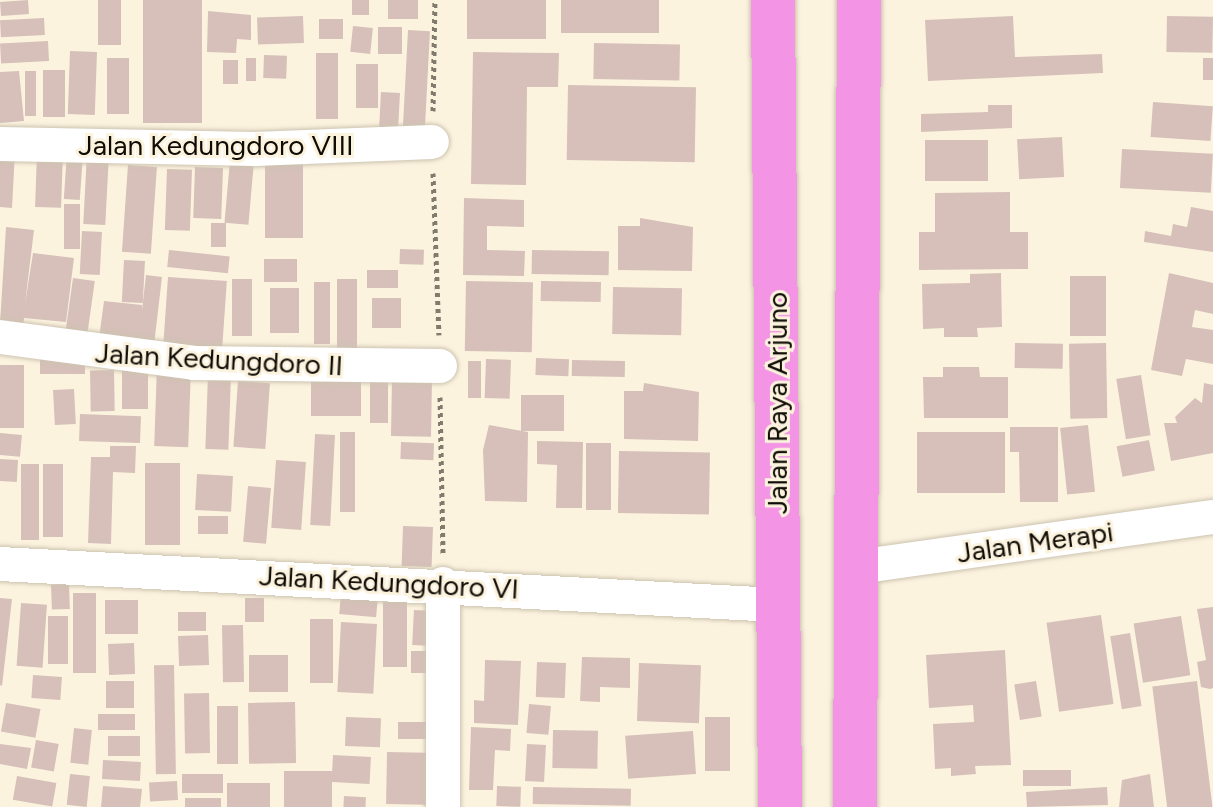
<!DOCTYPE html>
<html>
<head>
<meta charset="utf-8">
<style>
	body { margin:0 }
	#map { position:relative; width:1213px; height:807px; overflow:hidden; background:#fcf3df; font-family:Figtree,sans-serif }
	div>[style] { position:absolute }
	.building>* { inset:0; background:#d6c0b9; transform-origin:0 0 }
	.path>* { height:5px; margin-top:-2.5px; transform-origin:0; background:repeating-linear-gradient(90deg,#817b6e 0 4px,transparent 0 8px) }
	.roads { filter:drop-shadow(0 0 2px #ccc3b0) drop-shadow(0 0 2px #ccc3b0) }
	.street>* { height:34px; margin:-17px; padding:0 17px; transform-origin:17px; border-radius:17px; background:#fff }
	.highway>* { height:44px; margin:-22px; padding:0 22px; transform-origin:22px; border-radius:22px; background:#f494e5 }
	span { translate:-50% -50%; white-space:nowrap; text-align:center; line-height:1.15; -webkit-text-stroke:6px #fcf3df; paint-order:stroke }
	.street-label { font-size:28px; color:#0f0c06 }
</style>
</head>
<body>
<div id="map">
	<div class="building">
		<i style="left:28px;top:0;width:14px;height:28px;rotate:86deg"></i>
		<i style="left:98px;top:0;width:23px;height:45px"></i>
		<i style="left:143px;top:0;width:59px;height:123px"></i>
		<i style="left:352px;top:0;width:17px;height:15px"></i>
		<i style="left:388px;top:0;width:30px;height:19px"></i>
		<i style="left:467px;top:0;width:79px;height:39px"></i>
		<i style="left:561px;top:0;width:98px;height:33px"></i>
		<i style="clip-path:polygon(208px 11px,251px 15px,251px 40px,237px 39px,236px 53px,207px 52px)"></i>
		<i style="left:303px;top:16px;width:27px;height:46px;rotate:88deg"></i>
		<i style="clip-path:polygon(1013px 16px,1015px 57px,1102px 54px,1103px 73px,928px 81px,925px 20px)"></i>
		<i style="left:1167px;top:16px;width:46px;height:36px;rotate:1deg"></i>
		<i style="left:44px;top:18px;width:17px;height:44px;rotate:87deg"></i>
		<i style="left:319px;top:19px;width:24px;height:20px"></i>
		<i style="left:353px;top:26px;width:20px;height:26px;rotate:6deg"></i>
		<i style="left:378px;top:27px;width:24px;height:27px"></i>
		<i style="left:408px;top:30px;width:22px;height:101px;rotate:3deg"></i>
		<i style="left:48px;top:41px;width:20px;height:48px;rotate:87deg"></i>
		<i style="left:594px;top:43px;width:86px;height:36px;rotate:1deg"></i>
		<i style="left:70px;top:51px;width:27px;height:63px;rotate:2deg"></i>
		<i style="clip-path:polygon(473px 52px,559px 53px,558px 87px,527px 87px,526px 185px,471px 184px)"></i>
		<i style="left:316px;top:53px;width:22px;height:66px"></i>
		<i style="left:264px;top:55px;width:23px;height:23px;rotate:2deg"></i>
		<i style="left:107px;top:58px;width:22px;height:56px"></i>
		<i style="left:246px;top:58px;width:10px;height:23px"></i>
		<i style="left:1203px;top:58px;width:10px;height:22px"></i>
		<i style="left:223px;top:60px;width:15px;height:24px"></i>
		<i style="left:356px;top:64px;width:22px;height:44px"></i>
		<i style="left:43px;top:70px;width:22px;height:47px"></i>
		<i style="clip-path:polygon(19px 71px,24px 121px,0 123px,0 72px)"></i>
		<i style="left:25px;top:71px;width:11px;height:45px"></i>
		<i style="left:568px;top:85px;width:128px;height:75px;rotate:1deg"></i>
		<i style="left:381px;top:92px;width:19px;height:42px;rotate:3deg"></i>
		<i style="left:1153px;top:102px;width:60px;height:35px;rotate:4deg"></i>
		<i style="clip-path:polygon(988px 105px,1012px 105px,1012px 128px,921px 132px,921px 114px,988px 112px)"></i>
		<i style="left:1062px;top:137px;width:40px;height:45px;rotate:87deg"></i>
		<i style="left:988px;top:140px;width:41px;height:63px;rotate:90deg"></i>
		<i style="left:1122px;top:149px;width:91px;height:39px;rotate:3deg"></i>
		<i style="clip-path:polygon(0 150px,15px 151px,12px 208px,0 207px)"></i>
		<i style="left:37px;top:152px;width:26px;height:55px;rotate:2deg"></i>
		<i style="left:67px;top:153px;width:16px;height:46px;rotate:4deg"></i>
		<i style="left:87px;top:153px;width:22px;height:71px;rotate:3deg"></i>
		<i style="left:230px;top:160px;width:24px;height:63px;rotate:5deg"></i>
		<i style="left:265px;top:162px;width:38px;height:76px"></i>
		<i style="left:128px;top:165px;width:29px;height:87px;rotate:4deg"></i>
		<i style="left:195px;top:167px;width:28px;height:51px;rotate:2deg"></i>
		<i style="left:167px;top:169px;width:25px;height:61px;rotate:2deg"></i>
		<i style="clip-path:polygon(1010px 192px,1010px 232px,1028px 232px,1028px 269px,919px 270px,919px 232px,935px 232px,935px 193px)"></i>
		<i style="clip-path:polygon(464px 198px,524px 200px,524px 227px,487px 226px,487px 250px,525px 251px,524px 276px,463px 275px)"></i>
		<i style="left:64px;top:204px;width:16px;height:45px"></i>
		<i style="clip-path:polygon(1191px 207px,1213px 211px,1213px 252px,1144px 242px,1145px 231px,1171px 236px,1173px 224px,1187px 227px)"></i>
		<i style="clip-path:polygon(640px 218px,693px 227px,692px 271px,618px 270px,618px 226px,640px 226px)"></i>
		<i style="left:211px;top:223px;width:15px;height:24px"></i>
		<i style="clip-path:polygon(6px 227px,34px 230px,25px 304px,33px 253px,74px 258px,66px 322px,24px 318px,23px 326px,0 323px)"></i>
		<i style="left:82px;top:231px;width:20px;height:43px;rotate:3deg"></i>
		<i style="left:400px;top:249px;width:24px;height:15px;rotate:2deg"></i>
		<i style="left:169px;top:250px;width:61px;height:17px;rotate:6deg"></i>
		<i style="left:532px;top:250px;width:77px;height:24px;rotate:1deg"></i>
		<i style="left:264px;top:259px;width:33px;height:23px"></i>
		<i style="left:124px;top:260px;width:21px;height:42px;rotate:3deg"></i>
		<i style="left:367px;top:270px;width:31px;height:18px"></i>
		<i style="clip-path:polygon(1001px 273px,1002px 327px,977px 328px,978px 337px,944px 337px,944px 328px,923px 329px,922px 284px,970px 283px,970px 274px)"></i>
		<i style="clip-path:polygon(1169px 273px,1213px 283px,1213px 314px,1195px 310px,1192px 327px,1213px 330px,1213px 364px,1186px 359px,1182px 376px,1151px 370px)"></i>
		<i style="clip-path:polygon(146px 275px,162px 277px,154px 345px,99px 338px,104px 301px,142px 305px,142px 310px)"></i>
		<i style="left:1070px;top:276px;width:36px;height:60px"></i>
		<i style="left:168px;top:277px;width:59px;height:75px;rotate:4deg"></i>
		<i style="left:73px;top:278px;width:22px;height:57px;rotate:8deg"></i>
		<i style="left:232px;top:279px;width:20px;height:57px"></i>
		<i style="left:337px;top:279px;width:20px;height:69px"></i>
		<i style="left:466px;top:281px;width:67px;height:70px;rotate:1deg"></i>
		<i style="left:541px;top:281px;width:60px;height:20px;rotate:1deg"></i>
		<i style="left:314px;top:282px;width:16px;height:62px"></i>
		<i style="left:613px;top:287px;width:69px;height:47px;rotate:1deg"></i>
		<i style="left:270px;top:288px;width:29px;height:45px"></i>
		<i style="left:372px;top:298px;width:29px;height:30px"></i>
		<i style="left:1015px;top:343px;width:48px;height:25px;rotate:1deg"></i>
		<i style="left:1106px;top:343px;width:75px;height:37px;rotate:89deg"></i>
		<i style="left:85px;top:357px;width:17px;height:45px;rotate:90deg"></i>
		<i style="left:536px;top:358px;width:33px;height:17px;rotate:2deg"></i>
		<i style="left:486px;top:359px;width:25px;height:39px;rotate:2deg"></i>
		<i style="left:572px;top:360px;width:53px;height:16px;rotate:1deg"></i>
		<i style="left:468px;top:361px;width:13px;height:37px"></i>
		<i style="left:0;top:365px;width:24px;height:63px"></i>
		<i style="left:157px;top:366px;width:34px;height:80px;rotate:2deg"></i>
		<i style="clip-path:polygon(943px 367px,979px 367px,980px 377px,1008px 377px,1008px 418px,924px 418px,923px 377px,943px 377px)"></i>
		<i style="left:122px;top:369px;width:26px;height:40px"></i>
		<i style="left:114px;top:370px;width:41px;height:24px;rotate:89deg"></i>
		<i style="left:208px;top:374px;width:23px;height:75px;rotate:2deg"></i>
		<i style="left:370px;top:375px;width:18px;height:48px"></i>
		<i style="left:1141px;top:375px;width:61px;height:25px;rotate:81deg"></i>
		<i style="left:311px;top:378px;width:50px;height:38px"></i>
		<i style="left:392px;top:379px;width:40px;height:57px;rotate:1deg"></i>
		<i style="left:238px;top:381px;width:32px;height:66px;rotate:4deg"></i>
		<i style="clip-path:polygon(644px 383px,699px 392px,698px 441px,624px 439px,624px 391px,643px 391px)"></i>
		<i style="clip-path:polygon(1204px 383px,1213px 385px,1213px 453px,1171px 461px,1164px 423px,1177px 423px,1175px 417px,1195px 398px,1202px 403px)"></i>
		<i style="left:74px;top:389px;width:35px;height:21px;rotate:87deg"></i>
		<i style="left:521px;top:395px;width:43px;height:36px"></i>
		<i style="left:80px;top:414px;width:61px;height:27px;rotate:2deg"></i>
		<i style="clip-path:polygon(489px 425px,528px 432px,527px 502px,485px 501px,483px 450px)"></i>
		<i style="left:1088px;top:425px;width:67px;height:28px;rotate:84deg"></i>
		<i style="clip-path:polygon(1010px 427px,1058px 427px,1058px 502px,1020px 502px,1019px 452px,1010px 452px)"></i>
		<i style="left:340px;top:432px;width:15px;height:80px"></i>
		<i style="left:1005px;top:432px;width:61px;height:88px;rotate:90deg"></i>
		<i style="left:0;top:433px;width:22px;height:22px;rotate:5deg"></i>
		<i style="left:315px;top:434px;width:20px;height:91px;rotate:3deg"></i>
		<i style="left:1149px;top:440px;width:31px;height:33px;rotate:79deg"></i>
		<i style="clip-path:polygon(537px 441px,583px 442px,582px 508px,556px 508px,557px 465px,537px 464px)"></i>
		<i style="left:401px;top:442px;width:33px;height:17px;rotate:2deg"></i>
		<i style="left:586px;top:443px;width:25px;height:67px"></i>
		<i style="clip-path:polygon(110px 446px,136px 446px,135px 473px,113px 472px,111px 544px,88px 543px,91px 457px,110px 457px)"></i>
		<i style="left:619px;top:451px;width:91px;height:62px;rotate:1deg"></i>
		<i style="left:0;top:459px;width:18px;height:22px;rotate:3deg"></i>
		<i style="left:276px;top:460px;width:30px;height:68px;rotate:4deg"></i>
		<i style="left:145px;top:463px;width:35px;height:82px"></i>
		<i style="left:21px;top:464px;width:18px;height:76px"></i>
		<i style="left:43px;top:464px;width:20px;height:73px"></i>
		<i style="left:197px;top:474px;width:36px;height:36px;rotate:3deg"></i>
		<i style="left:248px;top:486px;width:23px;height:56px;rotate:5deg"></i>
		<i style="left:198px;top:516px;width:30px;height:18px"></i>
		<i style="left:403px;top:526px;width:30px;height:40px;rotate:2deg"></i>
		<i style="left:69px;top:584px;width:25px;height:18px;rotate:88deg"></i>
		<i style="left:73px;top:593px;width:23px;height:80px"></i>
		<i style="left:341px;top:594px;width:37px;height:20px;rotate:5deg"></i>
		<i style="clip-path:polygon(0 598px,12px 599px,2px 686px,0 685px)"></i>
		<i style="left:245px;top:598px;width:19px;height:24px"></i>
		<i style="left:138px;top:600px;width:34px;height:33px;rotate:90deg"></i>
		<i style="left:383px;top:602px;width:24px;height:65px"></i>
		<i style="left:21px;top:603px;width:26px;height:63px;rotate:4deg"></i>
		<i style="clip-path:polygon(1213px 607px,1213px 688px,1210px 689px,1201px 687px,1197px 662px,1206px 660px,1197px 609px)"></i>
		<i style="left:414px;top:610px;width:21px;height:35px;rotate:3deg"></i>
		<i style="left:206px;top:612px;width:19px;height:28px;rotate:90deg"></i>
		<i style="left:1101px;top:615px;width:90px;height:55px;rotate:82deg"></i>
		<i style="left:48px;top:616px;width:20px;height:48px"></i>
		<i style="left:1181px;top:616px;width:60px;height:48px;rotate:81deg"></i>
		<i style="left:310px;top:619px;width:23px;height:64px"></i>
		<i style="left:341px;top:622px;width:36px;height:70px;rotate:3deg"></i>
		<i style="left:243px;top:625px;width:57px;height:21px;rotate:89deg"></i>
		<i style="left:1130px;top:633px;width:74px;height:20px;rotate:81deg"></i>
		<i style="left:208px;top:635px;width:30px;height:30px;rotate:88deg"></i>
		<i style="left:134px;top:643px;width:31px;height:26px;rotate:88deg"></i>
		<i style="clip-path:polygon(1005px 650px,1011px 765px,975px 766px,976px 774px,951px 776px,951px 768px,935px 769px,933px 724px,974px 722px,973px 705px,929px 708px,926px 655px)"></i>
		<i style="left:411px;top:651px;width:21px;height:22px"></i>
		<i style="left:249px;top:655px;width:39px;height:37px"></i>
		<i style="clip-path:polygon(582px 657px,630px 658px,630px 688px,600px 687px,600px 702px,580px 701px)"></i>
		<i style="clip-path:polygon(485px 660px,521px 661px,518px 725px,474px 723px,474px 700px,484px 701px)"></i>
		<i style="left:537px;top:662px;width:29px;height:35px;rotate:2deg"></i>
		<i style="left:639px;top:663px;width:62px;height:58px;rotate:2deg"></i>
		<i style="left:174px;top:665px;width:109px;height:20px;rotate:89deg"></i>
		<i style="left:33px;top:675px;width:29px;height:23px;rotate:4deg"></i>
		<i style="left:106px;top:681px;width:28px;height:27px"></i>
		<i style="left:1036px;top:681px;width:36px;height:22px;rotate:81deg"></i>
		<i style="left:1197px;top:681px;width:127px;height:45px;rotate:83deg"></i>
		<i style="left:209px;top:693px;width:60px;height:25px;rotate:89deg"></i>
		<i style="left:295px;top:702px;width:61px;height:47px;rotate:89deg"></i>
		<i style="left:6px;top:703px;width:35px;height:29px;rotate:10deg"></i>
		<i style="left:529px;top:704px;width:22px;height:29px;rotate:5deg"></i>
		<i style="left:217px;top:706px;width:21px;height:58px"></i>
		<i style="left:98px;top:714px;width:37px;height:16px"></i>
		<i style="left:346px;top:717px;width:35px;height:29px;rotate:2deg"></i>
		<i style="left:705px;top:717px;width:25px;height:54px"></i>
		<i style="left:398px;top:722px;width:40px;height:17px"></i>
		<i style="clip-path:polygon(471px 727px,511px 729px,510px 751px,495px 750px,493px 790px,469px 790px)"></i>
		<i style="left:74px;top:728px;width:18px;height:35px;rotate:6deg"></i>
		<i style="left:553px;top:730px;width:45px;height:38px;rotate:1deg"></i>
		<i style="left:693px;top:731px;width:43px;height:68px;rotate:86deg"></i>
		<i style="left:108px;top:736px;width:32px;height:20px"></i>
		<i style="left:36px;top:740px;width:23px;height:28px;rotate:10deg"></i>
		<i style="clip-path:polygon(0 744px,31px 748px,27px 769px,0 764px)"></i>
		<i style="left:527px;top:744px;width:19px;height:37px;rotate:3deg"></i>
		<i style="left:387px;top:752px;width:51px;height:52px;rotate:1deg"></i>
		<i style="left:333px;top:755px;width:38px;height:27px;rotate:3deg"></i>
		<i style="left:103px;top:760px;width:38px;height:19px;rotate:3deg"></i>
		<i style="left:1071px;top:770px;width:16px;height:48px;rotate:90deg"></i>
		<i style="left:284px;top:771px;width:48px;height:36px"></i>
		<i style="left:70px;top:774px;width:20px;height:31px;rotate:6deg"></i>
		<i style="left:223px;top:774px;width:19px;height:41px;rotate:90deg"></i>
		<i style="clip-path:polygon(1150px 774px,1154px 807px,1119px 807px,1122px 780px)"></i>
		<i style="left:17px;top:776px;width:40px;height:24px;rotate:10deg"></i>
		<i style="left:177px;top:781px;width:19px;height:28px;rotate:87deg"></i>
		<i style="left:227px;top:783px;width:43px;height:24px"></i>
		<i style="clip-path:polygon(103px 786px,142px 789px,140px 807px,101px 807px)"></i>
		<i style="left:497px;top:786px;width:24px;height:20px;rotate:2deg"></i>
		<i style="left:533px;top:787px;width:98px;height:17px;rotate:1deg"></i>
		<i style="clip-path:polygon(1107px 787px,1108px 805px,1027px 807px,1026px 792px)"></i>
		<i style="left:344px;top:796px;width:22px;height:11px;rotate:3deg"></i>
		<i style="left:221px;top:798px;width:9px;height:36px;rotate:90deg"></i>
	</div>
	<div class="path">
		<i style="left:433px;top:111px;width:111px;rotate:-89deg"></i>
		<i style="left:433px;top:173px;width:162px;rotate:87.9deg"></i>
		<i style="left:440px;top:397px;width:158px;rotate:88.9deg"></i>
	</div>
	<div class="roads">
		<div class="street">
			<i style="left:0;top:144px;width:255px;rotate:1.1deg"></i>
			<i style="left:255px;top:149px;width:177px;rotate:-2.3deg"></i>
			<i style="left:0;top:337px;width:196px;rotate:7.6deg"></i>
			<i style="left:194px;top:363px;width:246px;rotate:0.7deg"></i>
			<i style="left:0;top:564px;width:779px;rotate:3.02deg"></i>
			<i style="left:857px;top:567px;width:359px;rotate:-8deg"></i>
			<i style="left:443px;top:807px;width:223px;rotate:-90deg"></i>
		</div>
		<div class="highway">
			<i style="left:773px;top:0;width:807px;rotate:89.5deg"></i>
			<i style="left:855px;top:807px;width:807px;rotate:-89.72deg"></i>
		</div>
	</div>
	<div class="street-label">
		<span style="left:216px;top:145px">Jalan Kedungdoro VIII</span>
		<span style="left:219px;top:359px;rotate:3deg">Jalan Kedungdoro II</span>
		<span style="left:777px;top:403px;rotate:-90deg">Jalan Raya Arjuno</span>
		<span style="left:1035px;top:542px;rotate:-8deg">Jalan Merapi</span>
		<span style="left:389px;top:582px;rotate:3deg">Jalan Kedungdoro VI</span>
	</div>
</div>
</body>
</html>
